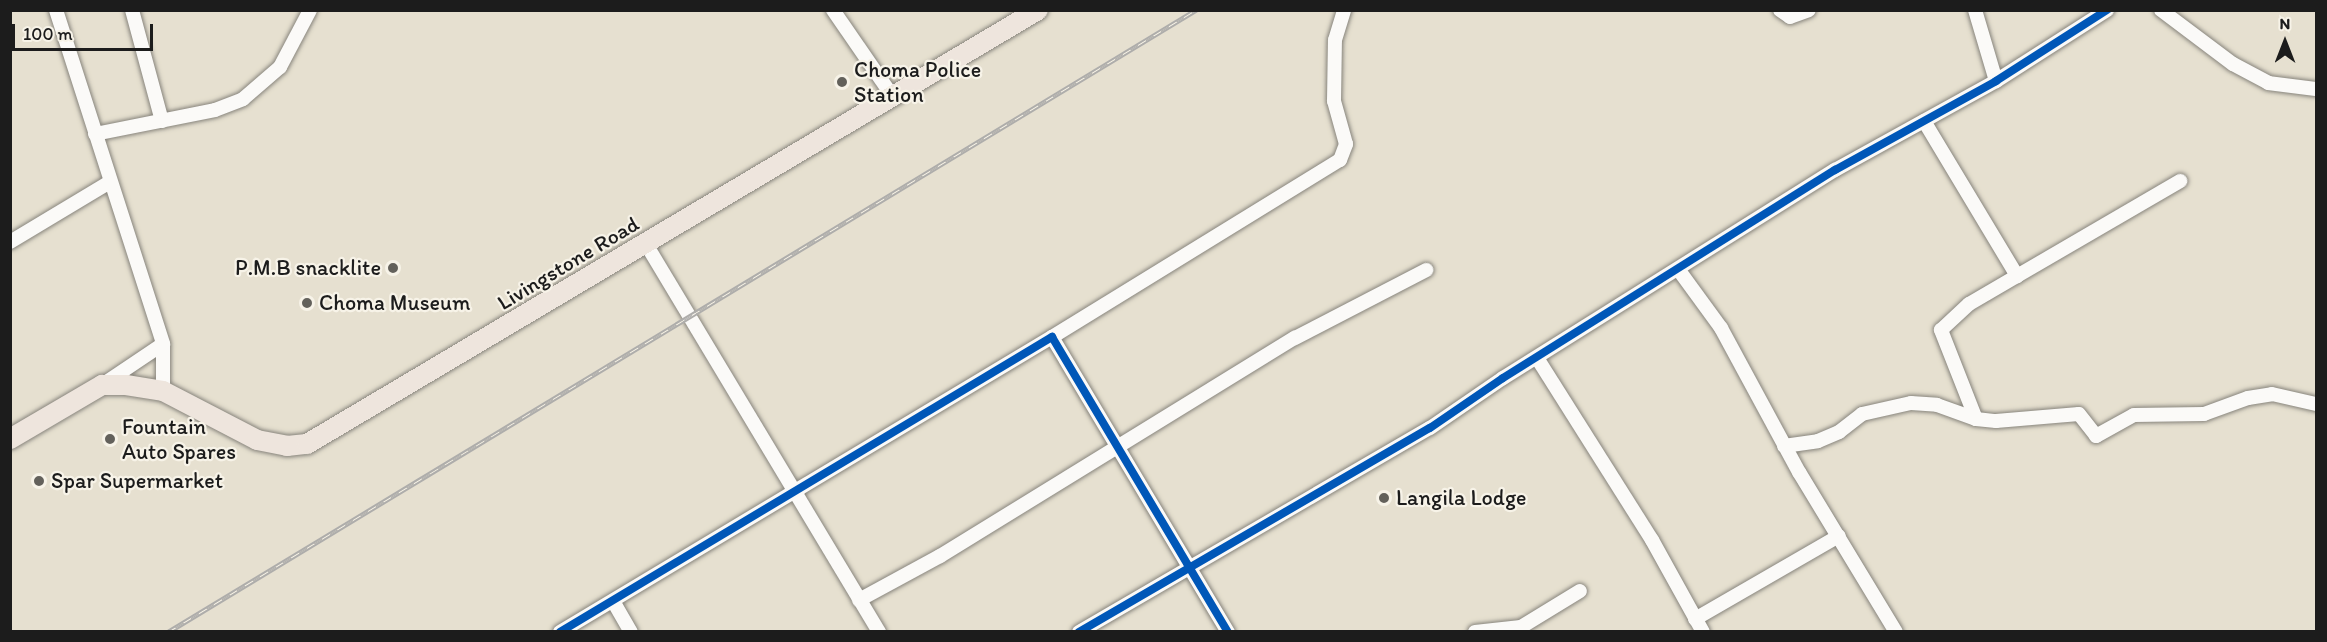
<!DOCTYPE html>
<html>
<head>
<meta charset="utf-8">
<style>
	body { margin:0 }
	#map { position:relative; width:2327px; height:642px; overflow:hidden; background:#e6e0d0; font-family:Itim,sans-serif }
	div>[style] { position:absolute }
	.roads { filter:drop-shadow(0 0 2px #87847c) drop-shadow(0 0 2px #87847c) }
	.minor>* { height:14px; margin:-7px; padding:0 7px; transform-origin:7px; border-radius:7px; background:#fbfaf8 }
	.highway>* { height:20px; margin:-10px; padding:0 10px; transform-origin:10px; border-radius:10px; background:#eee5dd }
	.rail>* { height:5px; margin-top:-2.5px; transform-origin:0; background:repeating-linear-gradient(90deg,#f7f3e8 0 9px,#aeadab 0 18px); box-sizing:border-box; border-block:2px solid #aeadab }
	.cycleway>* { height:8px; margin:-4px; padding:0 4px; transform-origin:4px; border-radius:4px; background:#0057b8 }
	.dots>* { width:16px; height:16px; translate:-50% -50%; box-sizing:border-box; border:3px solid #f7f3e8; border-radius:50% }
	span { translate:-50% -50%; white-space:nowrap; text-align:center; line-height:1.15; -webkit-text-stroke:4.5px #f7f3e8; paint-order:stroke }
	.poi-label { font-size:22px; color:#1c1c1c }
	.left { translate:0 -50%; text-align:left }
	.right { translate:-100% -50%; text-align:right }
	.street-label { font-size:22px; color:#1c1c1c }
	.frame { position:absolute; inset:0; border:12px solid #1c1c1c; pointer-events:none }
	.north { position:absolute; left:2255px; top:12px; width:60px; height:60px; -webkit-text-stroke:4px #f7f3e8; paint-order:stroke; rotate:0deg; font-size:16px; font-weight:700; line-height:24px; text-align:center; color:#1c1c1c }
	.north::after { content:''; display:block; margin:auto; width:21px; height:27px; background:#1c1c1c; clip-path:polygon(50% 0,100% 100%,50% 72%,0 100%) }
	.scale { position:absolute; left:12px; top:24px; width:141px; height:27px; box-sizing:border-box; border:3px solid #1c1c1c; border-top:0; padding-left:8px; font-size:18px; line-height:21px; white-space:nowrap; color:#1c1c1c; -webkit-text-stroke:4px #f7f3e8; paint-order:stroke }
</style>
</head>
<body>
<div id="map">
	<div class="roads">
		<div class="minor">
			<i style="left:56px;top:10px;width:351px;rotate:72.2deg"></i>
			<i style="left:132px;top:10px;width:115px;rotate:74.9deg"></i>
			<i style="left:833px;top:10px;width:106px;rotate:55.4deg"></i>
			<i style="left:1780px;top:10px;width:12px;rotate:35deg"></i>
			<i style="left:1790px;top:17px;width:20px;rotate:-20deg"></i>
			<i style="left:1975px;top:10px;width:74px;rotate:73.5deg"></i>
			<i style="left:2161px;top:10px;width:90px;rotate:36.9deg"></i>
			<i style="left:2233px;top:64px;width:40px;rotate:28deg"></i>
			<i style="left:2268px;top:83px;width:48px;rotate:7.1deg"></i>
			<i style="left:1924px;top:121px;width:181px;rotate:59deg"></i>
			<i style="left:2017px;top:276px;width:189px;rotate:-30.2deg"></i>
			<i style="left:95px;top:134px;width:122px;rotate:-11.3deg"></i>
			<i style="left:215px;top:110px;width:30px;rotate:-21deg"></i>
			<i style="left:243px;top:99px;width:49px;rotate:-40.9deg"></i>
			<i style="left:280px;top:67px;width:64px;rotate:-62.2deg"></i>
			<i style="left:10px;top:242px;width:117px;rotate:-31deg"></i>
			<i style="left:646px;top:244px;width:453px;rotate:59deg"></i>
			<i style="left:1678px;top:269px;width:73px;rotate:53.9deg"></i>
			<i style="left:1721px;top:328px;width:164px;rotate:61.6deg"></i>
			<i style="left:1799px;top:472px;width:187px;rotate:58.8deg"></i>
			<i style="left:1052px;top:337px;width:338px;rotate:-31.6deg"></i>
			<i style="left:1340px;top:160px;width:17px;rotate:-69deg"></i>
			<i style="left:1346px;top:144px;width:45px;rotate:-105.6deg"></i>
			<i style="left:1334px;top:101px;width:61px;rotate:-89.1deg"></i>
			<i style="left:1335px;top:40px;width:31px;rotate:-73deg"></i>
			<i style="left:1537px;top:358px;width:215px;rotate:57.7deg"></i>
			<i style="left:1652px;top:540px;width:105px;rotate:61deg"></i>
			<i style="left:102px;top:385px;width:73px;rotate:-33.9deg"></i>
			<i style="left:163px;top:344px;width:47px;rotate:90deg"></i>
			<i style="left:1976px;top:419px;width:96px;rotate:-111.5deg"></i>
			<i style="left:1941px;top:330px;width:38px;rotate:-43deg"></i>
			<i style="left:1969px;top:304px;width:56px;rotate:-30.3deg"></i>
			<i style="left:1784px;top:446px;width:34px;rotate:-8deg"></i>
			<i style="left:1818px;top:441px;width:23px;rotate:-23deg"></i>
			<i style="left:1839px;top:432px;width:29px;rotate:-38deg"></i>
			<i style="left:1862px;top:414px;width:50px;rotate:-12.7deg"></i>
			<i style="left:1911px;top:403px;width:26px;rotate:4deg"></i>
			<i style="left:1937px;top:405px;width:41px;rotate:19.7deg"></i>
			<i style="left:1976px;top:419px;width:20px;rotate:6deg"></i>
			<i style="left:1996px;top:421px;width:83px;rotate:-4.8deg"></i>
			<i style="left:2079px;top:414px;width:28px;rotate:52deg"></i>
			<i style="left:2096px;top:436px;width:43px;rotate:-28.9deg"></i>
			<i style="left:2134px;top:415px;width:70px;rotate:-0.8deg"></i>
			<i style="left:2204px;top:414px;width:47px;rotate:-20deg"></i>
			<i style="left:2248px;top:398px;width:24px;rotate:-9deg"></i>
			<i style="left:2272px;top:394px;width:45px;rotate:12.8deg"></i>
			<i style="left:859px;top:600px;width:92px;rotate:-28.5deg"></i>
			<i style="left:940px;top:556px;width:417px;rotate:-31.6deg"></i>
			<i style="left:1295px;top:338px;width:148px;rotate:-27.4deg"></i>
			<i style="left:613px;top:601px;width:36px;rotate:60deg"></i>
			<i style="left:1695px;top:619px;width:166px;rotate:-30deg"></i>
			<i style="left:560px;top:632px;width:574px;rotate:-30.95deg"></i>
			<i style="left:1052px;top:337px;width:344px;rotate:59.2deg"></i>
			<i style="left:1079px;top:632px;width:406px;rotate:-30.2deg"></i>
			<i style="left:1430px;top:428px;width:88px;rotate:-34.4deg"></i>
			<i style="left:1503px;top:378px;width:392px;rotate:-32.1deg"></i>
			<i style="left:1835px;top:170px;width:184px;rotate:-28.9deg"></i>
			<i style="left:1996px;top:81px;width:132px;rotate:-32.6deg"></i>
			<i style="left:1475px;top:632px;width:46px;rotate:-6.2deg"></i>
			<i style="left:1521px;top:627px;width:69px;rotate:-31.4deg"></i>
		</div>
		<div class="highway">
			<i style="left:10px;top:439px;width:107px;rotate:-30.4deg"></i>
			<i style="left:102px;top:385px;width:24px"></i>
			<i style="left:126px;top:385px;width:37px;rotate:9deg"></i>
			<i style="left:163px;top:391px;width:106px;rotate:27.5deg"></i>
			<i style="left:257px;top:440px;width:31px;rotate:11deg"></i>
			<i style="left:287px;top:446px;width:20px;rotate:-6deg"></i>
			<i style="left:307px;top:444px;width:850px;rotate:-30.7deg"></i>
		</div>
	</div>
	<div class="rail">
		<i style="left:168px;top:632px;width:1202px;rotate:-31.18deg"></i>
	</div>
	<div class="cycleway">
		<i style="left:560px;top:632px;width:574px;rotate:-30.95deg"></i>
		<i style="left:1052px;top:337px;width:344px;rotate:59.2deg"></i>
		<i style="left:1079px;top:632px;width:406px;rotate:-30.2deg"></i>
		<i style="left:1430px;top:428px;width:88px;rotate:-34.4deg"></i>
		<i style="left:1503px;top:378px;width:392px;rotate:-32.1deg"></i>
		<i style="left:1835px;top:170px;width:184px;rotate:-28.9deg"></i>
		<i style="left:1996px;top:81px;width:132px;rotate:-32.6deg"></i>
	</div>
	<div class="dots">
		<i style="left:842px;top:82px;background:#63615b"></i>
		<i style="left:393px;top:268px;background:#63615b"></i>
		<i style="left:307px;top:303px;background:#63615b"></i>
		<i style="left:110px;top:439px;background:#63615b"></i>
		<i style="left:39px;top:481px;background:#63615b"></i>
		<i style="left:1384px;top:498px;background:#63615b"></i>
	</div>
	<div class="poi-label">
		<span class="left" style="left:854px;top:82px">Choma Police<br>Station</span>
		<span class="right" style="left:381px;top:268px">P.M.B snacklite</span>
		<span class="left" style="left:319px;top:303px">Choma Museum</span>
		<span class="left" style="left:122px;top:439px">Fountain<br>Auto Spares</span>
		<span class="left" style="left:51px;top:481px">Spar Supermarket</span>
		<span class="left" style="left:1396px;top:498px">Langila Lodge</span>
	</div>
	<div class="street-label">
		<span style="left:568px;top:263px;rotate:-31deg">Livingstone Road</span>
	</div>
	<div class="frame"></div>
	<div class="north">N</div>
	<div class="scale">100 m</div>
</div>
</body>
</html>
